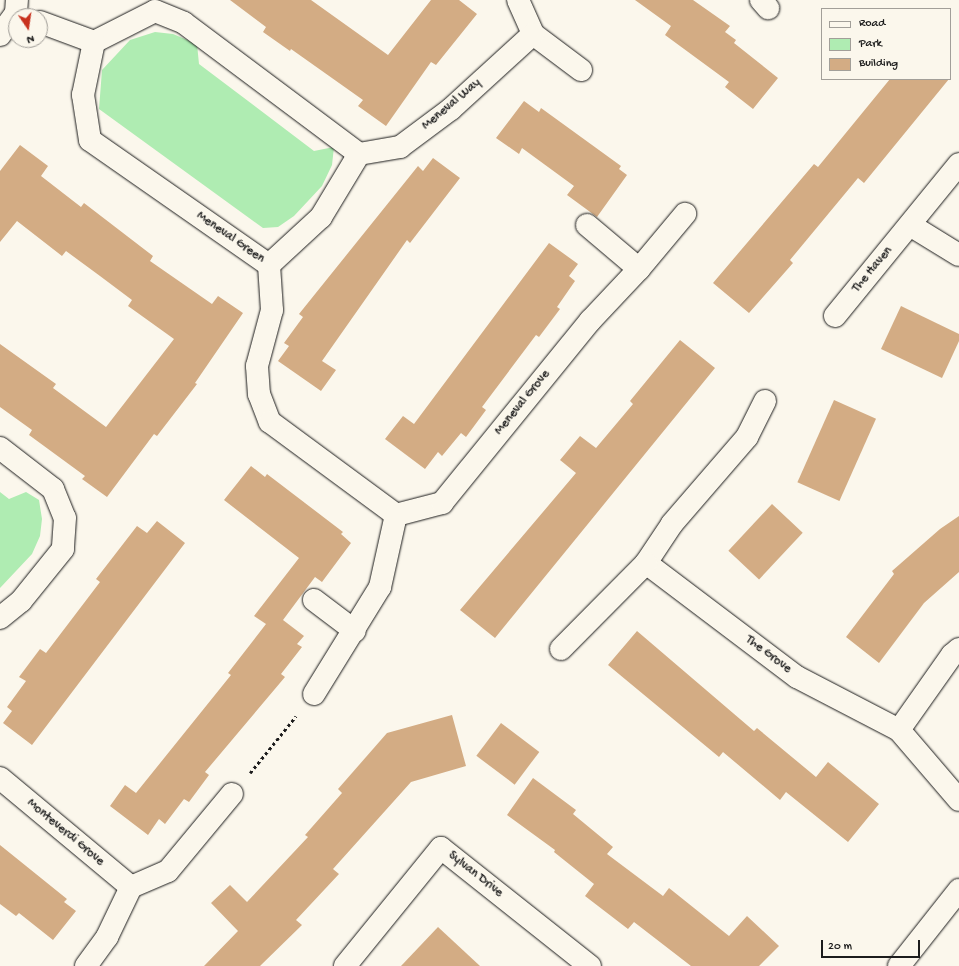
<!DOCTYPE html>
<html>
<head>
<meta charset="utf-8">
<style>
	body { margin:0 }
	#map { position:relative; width:959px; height:966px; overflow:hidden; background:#fbf7ec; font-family:"Gochi Hand",sans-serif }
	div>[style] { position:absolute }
	.green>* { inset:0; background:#afecb2 }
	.building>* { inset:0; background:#d3ac84; transform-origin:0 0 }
	.path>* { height:2.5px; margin-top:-1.25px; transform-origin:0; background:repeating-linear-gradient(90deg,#1c1c1c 0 3px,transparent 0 6px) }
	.roads { filter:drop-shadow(0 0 1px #1c1c1c) drop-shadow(0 0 1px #1c1c1c) }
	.minor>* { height:22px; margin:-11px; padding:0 11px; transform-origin:11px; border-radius:11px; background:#fbf7ec }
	span { translate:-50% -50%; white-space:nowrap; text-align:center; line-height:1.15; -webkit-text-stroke:3px #fbf7ec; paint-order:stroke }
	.street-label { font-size:13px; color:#1c1c1c }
	.legend { position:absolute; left:821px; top:8px; width:130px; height:72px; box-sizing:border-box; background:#fbf7ec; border:1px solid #a29f99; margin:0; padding:5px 7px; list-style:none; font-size:12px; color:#1c1c1c }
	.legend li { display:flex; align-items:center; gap:8px; height:20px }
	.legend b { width:20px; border:1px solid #a29f99 }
	.north { position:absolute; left:8px; top:8px; width:40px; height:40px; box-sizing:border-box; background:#fbf7ec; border:1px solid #a29f99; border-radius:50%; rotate:167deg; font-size:11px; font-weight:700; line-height:16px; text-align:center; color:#1c1c1c }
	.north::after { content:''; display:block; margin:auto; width:14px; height:18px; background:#c8321e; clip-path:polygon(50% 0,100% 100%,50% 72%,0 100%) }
	.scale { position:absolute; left:821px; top:940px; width:99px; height:18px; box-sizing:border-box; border:2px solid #1c1c1c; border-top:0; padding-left:5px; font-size:12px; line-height:14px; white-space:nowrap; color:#1c1c1c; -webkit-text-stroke:3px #fbf7ec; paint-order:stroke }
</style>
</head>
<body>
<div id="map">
	<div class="green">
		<i style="clip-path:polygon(155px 32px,173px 34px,197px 44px,199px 64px,314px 151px,334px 147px,332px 165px,322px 186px,294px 216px,278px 227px,263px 228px,99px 109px,102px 70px,130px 40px)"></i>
		<i style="clip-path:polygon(0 492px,9px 499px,26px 492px,39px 500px,42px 519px,40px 536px,32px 554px,0 588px)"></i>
	</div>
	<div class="building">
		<i style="clip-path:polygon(230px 0,311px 0,388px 55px,431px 0,459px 0,477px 14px,436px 65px,431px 62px,386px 126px,358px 106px,363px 100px,291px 49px,290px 51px,263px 32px,266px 27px)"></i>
		<i style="clip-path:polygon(635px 0,693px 0,730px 26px,725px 32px,736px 40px,734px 43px,778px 78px,753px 109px,725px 87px,729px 82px,665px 35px,671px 26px)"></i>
		<i style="clip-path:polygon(890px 79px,949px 79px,864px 183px,858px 178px,790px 260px,793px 263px,749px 313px,713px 283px,814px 164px,818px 167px)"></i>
		<i style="clip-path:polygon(524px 101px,539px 112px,541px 108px,621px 166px,619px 169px,627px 175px,597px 217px,567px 195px,574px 186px,522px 148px,519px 154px,496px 138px)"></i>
		<i style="clip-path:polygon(20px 145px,48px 166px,41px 176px,81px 207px,84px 203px,153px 256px,150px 261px,212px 304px,218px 296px,243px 313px,195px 383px,197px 384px,157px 436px,154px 434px,107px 497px,82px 479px,85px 476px,29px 435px,32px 430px,0 407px,0 344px,56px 384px,53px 388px,106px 427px,174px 339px,128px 306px,132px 300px,100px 276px,66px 251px,62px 256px,17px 221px,0 242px,0 171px)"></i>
		<i style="clip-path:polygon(433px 158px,460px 178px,410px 243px,407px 240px,322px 361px,336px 370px,321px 391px,278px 361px,289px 346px,284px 343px,303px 317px,299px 314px,418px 166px,423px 171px)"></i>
		<i style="clip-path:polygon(549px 243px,578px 264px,569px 276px,575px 281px,557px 307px,560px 309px,539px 337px,536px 335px,482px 407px,486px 410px,466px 437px,461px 433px,442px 456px,438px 452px,425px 469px,385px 439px,403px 416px,414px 424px)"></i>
		<i style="clip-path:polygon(901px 306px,959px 334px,959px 341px,942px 378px,881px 349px)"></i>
		<i style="clip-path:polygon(680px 340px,715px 368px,495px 638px,460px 610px,576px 473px,560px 460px,580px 436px,596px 448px,633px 404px,630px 401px)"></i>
		<i style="left:834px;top:400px;width:46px;height:90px;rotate:24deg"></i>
		<i style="clip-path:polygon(251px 466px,265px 477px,267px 474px,343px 532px,341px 534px,351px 543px,322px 582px,315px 577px,283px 620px,304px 636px,297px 644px,302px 647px,281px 674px,285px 677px,205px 772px,209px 775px,189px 802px,184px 799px,165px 824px,159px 819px,148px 835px,110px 806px,125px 785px,136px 793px,231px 675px,228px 673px,266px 624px,254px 616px,299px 558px,224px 500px)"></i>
		<i style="left:772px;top:504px;width:42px;height:64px;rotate:43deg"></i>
		<i style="clip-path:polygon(959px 516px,959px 572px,924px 603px,879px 663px,846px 637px,894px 574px,892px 571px,940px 529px)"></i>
		<i style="clip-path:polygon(157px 521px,185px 543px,32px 745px,3px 723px,12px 711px,7px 707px,26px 681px,19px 677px,40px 649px,46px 653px,100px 582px,96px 579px,137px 526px,147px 533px)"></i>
		<i style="clip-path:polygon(637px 631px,754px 731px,757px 728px,816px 777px,828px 762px,879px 804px,848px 842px,786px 792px,780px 800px,723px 752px,719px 757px,608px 665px)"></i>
		<i style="clip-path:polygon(452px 715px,466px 766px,411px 782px,333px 869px,339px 874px,296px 920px,302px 925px,260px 966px,204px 966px,238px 931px,211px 903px,230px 885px,247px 902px,308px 837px,305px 835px,342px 793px,338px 789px,387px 733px)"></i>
		<i style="left:501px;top:723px;width:48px;height:41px;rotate:37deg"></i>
		<i style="clip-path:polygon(533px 778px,576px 810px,573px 814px,613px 847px,607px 854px,663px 896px,669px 888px,729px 936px,747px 916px,779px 946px,759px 966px,691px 966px,634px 922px,628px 929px,585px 896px,594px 884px,554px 852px,555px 850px,507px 815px)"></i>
		<i style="clip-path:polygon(0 845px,67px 899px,64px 902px,76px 911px,53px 940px,19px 913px,16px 916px,0 904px)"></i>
		<i style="clip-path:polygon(438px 927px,480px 966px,401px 966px)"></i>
	</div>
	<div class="path">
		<i style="left:250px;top:773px;width:73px;rotate:-51.1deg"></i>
	</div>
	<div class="roads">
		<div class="minor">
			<i style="left:518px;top:0;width:37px;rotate:66deg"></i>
			<i style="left:533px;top:34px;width:60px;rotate:36.9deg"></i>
			<i style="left:761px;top:0;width:11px;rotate:49deg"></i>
			<i style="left:40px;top:22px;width:58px;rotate:20.3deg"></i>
			<i style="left:94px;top:42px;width:68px;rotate:-26.9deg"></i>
			<i style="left:155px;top:11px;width:31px;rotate:22deg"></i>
			<i style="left:184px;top:23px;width:219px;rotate:36.8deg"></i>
			<i style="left:359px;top:154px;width:74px;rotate:121.1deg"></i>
			<i style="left:321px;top:217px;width:71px;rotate:137.3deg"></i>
			<i style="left:269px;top:265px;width:218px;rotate:-145.1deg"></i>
			<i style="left:90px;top:140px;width:46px;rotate:-98.8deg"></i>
			<i style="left:83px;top:95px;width:54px;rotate:-78.3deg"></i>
			<i style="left:0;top:35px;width:27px;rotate:-54deg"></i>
			<i style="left:16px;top:13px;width:13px;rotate:-86deg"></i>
			<i style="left:359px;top:154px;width:42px;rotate:-9.7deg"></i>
			<i style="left:400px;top:147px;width:64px;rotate:-36.7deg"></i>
			<i style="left:451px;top:109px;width:111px;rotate:-42.4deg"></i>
			<i style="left:587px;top:225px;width:68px;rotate:40.2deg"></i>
			<i style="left:910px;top:225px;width:57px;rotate:31.5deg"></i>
			<i style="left:269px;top:265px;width:45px;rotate:86.2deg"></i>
			<i style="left:272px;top:310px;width:58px;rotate:105deg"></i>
			<i style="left:257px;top:366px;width:28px;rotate:86deg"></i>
			<i style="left:259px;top:394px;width:30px;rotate:69deg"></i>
			<i style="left:270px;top:422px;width:157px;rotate:36.4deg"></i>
			<i style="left:835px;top:316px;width:196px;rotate:-50.8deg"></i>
			<i style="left:765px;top:401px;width:40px;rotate:116.6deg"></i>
			<i style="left:747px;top:437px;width:115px;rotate:130.8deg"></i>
			<i style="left:672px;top:524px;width:47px;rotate:123.7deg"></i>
			<i style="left:646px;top:563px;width:189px;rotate:37.1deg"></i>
			<i style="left:797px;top:677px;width:115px;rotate:27.5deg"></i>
			<i style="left:899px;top:730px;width:92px;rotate:49.4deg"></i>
			<i style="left:0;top:448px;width:67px;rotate:37.7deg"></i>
			<i style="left:53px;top:489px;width:31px;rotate:68deg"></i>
			<i style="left:65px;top:518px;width:31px;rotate:94deg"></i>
			<i style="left:63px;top:549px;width:67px;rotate:128.9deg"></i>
			<i style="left:21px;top:601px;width:27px;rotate:141deg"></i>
			<i style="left:314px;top:600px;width:51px;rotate:37.1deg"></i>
			<i style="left:561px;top:649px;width:121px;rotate:-45.3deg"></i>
			<i style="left:314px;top:694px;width:126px;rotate:-58.3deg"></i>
			<i style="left:380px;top:587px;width:74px;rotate:-77.5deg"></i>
			<i style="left:396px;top:515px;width:48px;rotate:-14.6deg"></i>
			<i style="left:442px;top:503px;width:235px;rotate:-50.9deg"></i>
			<i style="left:590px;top:321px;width:71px;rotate:-46.7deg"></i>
			<i style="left:639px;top:269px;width:72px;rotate:-50.1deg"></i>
			<i style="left:899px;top:730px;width:92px;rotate:-54.8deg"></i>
			<i style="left:952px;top:655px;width:9px;rotate:-41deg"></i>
			<i style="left:0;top:778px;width:170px;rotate:39.8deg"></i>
			<i style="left:86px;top:966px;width:36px;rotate:-54deg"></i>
			<i style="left:107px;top:937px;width:55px;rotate:-64.4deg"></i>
			<i style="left:131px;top:887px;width:40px;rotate:-23.4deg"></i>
			<i style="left:168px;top:871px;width:100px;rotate:-50.3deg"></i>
			<i style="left:345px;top:966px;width:152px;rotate:-50.9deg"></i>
			<i style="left:441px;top:848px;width:190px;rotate:38.4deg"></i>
			<i style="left:899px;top:966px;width:97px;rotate:-51.7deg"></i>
		</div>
	</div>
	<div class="street-label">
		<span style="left:452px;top:105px;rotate:-40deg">Meneval Way</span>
		<span style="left:230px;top:238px;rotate:35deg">Meneval Green</span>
		<span style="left:873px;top:270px;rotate:-50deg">The Haven</span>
		<span style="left:523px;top:403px;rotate:-51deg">Meneval Grove</span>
		<span style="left:768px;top:655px;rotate:37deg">The Grove</span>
		<span style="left:65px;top:833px;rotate:40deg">Monteverdi Grove</span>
		<span style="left:475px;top:875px;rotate:38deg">Sylvan Drive</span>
	</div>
	<ul class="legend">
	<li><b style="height:5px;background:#fbf7ec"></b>Road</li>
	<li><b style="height:11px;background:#afecb2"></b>Park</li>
	<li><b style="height:11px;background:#d3ac84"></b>Building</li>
	</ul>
	<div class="north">N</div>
	<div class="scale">20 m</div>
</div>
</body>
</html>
